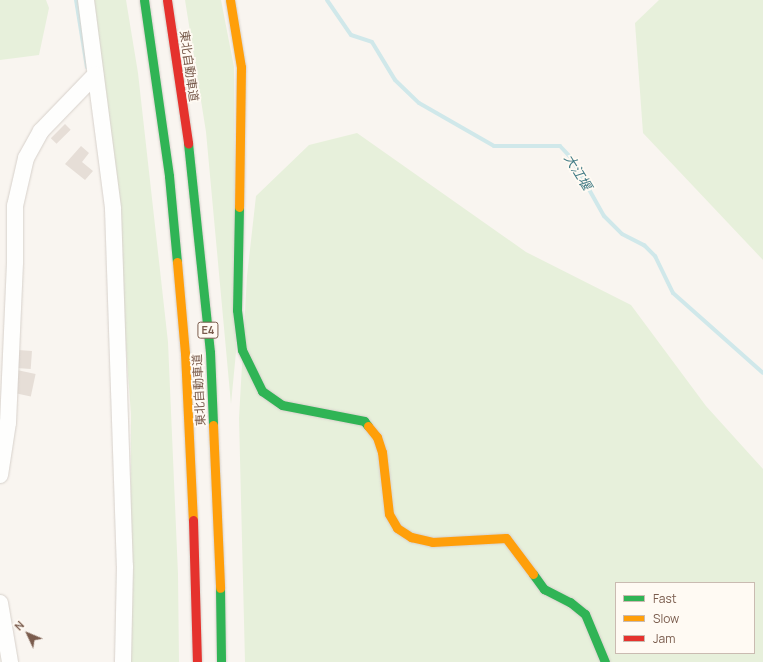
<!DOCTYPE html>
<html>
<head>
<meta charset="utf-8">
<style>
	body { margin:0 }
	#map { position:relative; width:763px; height:662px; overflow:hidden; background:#f9f5f0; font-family:Manrope,"Noto Sans JP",sans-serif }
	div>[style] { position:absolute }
	.green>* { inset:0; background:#e7f0db }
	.stream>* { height:4px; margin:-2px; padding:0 2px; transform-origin:2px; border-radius:2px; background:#d0e8ea }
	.building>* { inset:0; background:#e6ded7; transform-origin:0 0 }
	.roads { filter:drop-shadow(0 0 1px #d7d1cb) drop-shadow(0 0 1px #d7d1cb) }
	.street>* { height:16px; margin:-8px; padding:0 8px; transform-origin:8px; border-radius:8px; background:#fefefd }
	.fast>* { height:9px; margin:-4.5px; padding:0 4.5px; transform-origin:4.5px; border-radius:4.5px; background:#30b455 }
	.slow>* { height:9px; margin:-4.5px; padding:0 4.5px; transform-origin:4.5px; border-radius:4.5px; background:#ff9f0a }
	.jam>* { height:9px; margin:-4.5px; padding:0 4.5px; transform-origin:4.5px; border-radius:4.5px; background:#e5322d }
	span { translate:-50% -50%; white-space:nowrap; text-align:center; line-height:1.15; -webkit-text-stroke:3.5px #fffaf3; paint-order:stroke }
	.shield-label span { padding:1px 3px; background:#fffaf3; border:1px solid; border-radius:3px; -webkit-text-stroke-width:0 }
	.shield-label { font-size:11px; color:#7a5c4d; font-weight:700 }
	.street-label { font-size:12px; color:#7a5c4d }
	.water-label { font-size:13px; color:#437c86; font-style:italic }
	.legend { position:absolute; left:615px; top:582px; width:140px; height:72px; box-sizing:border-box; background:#fffaf3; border:1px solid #cabbb1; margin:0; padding:5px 7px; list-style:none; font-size:12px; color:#7a5c4d }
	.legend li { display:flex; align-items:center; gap:8px; height:20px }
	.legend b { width:20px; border:1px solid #cabbb1 }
	.north { position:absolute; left:8px; top:614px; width:40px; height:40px; -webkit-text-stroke:3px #fffaf3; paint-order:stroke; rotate:314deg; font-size:11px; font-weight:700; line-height:16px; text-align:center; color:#7a5c4d }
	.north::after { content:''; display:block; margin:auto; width:14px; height:18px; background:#7a5c4d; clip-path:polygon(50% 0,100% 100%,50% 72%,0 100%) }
</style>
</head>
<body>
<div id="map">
	<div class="green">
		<i style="clip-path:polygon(0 0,46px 0,49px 8px,39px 55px,0 60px)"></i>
		<i style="clip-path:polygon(91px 0,126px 0,138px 73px,168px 342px,178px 574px,179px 662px,130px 662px,131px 414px,109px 121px)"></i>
		<i style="clip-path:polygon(185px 0,221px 0,234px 67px,236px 352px,231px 404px,206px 132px)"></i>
		<i style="clip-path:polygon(659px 0,763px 0,763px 260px,643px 133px,635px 23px)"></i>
		<i style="clip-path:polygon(evenodd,357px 133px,526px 252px,631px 305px,706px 406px,763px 469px,763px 662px,245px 662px,239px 418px,247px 276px,256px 196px,309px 145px,357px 133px,616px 583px,754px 583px,754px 653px,616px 653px,616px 583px)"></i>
	</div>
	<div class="stream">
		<i style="left:76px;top:0;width:68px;rotate:80.7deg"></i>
		<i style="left:327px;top:0;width:42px;rotate:55.6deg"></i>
		<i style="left:351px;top:35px;width:22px;rotate:18deg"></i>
		<i style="left:372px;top:42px;width:44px;rotate:58.8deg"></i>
		<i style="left:395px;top:80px;width:33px;rotate:44deg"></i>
		<i style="left:419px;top:103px;width:86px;rotate:29.8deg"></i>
		<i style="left:494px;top:146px;width:66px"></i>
		<i style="left:560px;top:146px;width:18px;rotate:47deg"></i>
		<i style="left:572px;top:159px;width:65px;rotate:60.7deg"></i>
		<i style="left:604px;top:216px;width:25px;rotate:45deg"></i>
		<i style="left:622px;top:234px;width:25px;rotate:27deg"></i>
		<i style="left:644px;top:245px;width:16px;rotate:45deg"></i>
		<i style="left:655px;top:256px;width:41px;rotate:64.1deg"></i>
		<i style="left:673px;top:293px;width:120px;rotate:41.6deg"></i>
	</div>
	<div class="building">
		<i style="left:65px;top:124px;width:8px;height:20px;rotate:45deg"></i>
		<i style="clip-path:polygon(81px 146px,89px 153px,82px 162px,93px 171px,85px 180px,65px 164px)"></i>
		<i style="left:18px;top:350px;width:14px;height:18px;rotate:4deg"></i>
		<i style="left:17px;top:370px;width:19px;height:23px;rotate:12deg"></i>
	</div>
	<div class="roads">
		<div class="street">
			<i style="left:86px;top:0;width:211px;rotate:82.6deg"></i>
			<i style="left:113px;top:209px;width:357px;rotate:88.1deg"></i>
			<i style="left:125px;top:566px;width:96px;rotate:91.2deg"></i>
			<i style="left:0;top:475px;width:53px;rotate:-81.3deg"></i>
			<i style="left:8px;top:423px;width:161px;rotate:-87.5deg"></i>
			<i style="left:15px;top:262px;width:56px;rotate:-90deg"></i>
			<i style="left:15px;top:206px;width:49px;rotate:-77.1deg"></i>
			<i style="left:26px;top:158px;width:31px;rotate:-61deg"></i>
			<i style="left:41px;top:131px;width:78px;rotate:-46deg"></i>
			<i style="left:0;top:603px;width:60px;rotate:80.4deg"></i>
		</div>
		<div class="fast">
			<i style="left:144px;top:0;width:178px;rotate:81.9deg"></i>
			<i style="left:169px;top:176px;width:86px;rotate:84.7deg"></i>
			<i style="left:188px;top:143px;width:210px;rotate:84deg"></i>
			<i style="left:210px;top:352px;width:73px;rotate:87.6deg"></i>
			<i style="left:239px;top:207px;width:103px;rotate:91.1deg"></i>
			<i style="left:237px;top:310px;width:40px;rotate:82.9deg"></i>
			<i style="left:242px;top:350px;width:46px;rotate:64deg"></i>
			<i style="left:262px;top:391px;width:24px;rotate:35deg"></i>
			<i style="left:282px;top:405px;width:84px;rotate:11deg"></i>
			<i style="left:364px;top:421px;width:6px;rotate:51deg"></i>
			<i style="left:533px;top:574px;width:19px;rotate:54deg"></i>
			<i style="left:544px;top:589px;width:29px;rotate:27deg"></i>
			<i style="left:570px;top:602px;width:19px;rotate:39deg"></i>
			<i style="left:585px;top:614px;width:52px;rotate:67.4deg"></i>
			<i style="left:220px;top:588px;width:74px;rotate:89.2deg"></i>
		</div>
		<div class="slow">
			<i style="left:230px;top:0;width:68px;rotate:80.7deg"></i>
			<i style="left:241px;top:67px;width:140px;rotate:90.8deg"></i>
			<i style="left:177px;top:262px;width:91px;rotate:85deg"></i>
			<i style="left:185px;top:353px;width:167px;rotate:87.3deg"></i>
			<i style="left:213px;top:425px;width:163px;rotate:87.5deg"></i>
			<i style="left:368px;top:426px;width:14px;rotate:51deg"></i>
			<i style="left:377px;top:437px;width:16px;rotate:72deg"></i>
			<i style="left:382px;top:452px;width:62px;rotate:83.6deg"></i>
			<i style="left:389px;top:514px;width:16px;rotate:60deg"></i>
			<i style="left:397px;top:528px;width:17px;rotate:33deg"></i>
			<i style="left:411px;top:537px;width:22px;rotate:13deg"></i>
			<i style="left:432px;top:542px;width:74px;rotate:-3.1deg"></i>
			<i style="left:506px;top:538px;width:45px;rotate:53.1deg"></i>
		</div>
		<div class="jam">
			<i style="left:167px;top:0;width:145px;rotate:81.6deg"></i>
			<i style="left:193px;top:520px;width:142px;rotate:88.4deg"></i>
		</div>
	</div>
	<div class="shield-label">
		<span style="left:208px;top:330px">E4</span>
	</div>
	<div class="street-label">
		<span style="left:189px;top:66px;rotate:82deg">東北自動車道</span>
		<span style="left:199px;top:390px;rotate:-93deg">東北自動車道</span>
	</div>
	<div class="water-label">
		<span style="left:578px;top:172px;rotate:58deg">大江堰</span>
	</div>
	<ul class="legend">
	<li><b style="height:5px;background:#30b455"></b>Fast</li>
	<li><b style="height:5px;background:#ff9f0a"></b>Slow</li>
	<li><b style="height:5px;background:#e5322d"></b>Jam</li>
	</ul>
	<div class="north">N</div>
</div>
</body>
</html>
